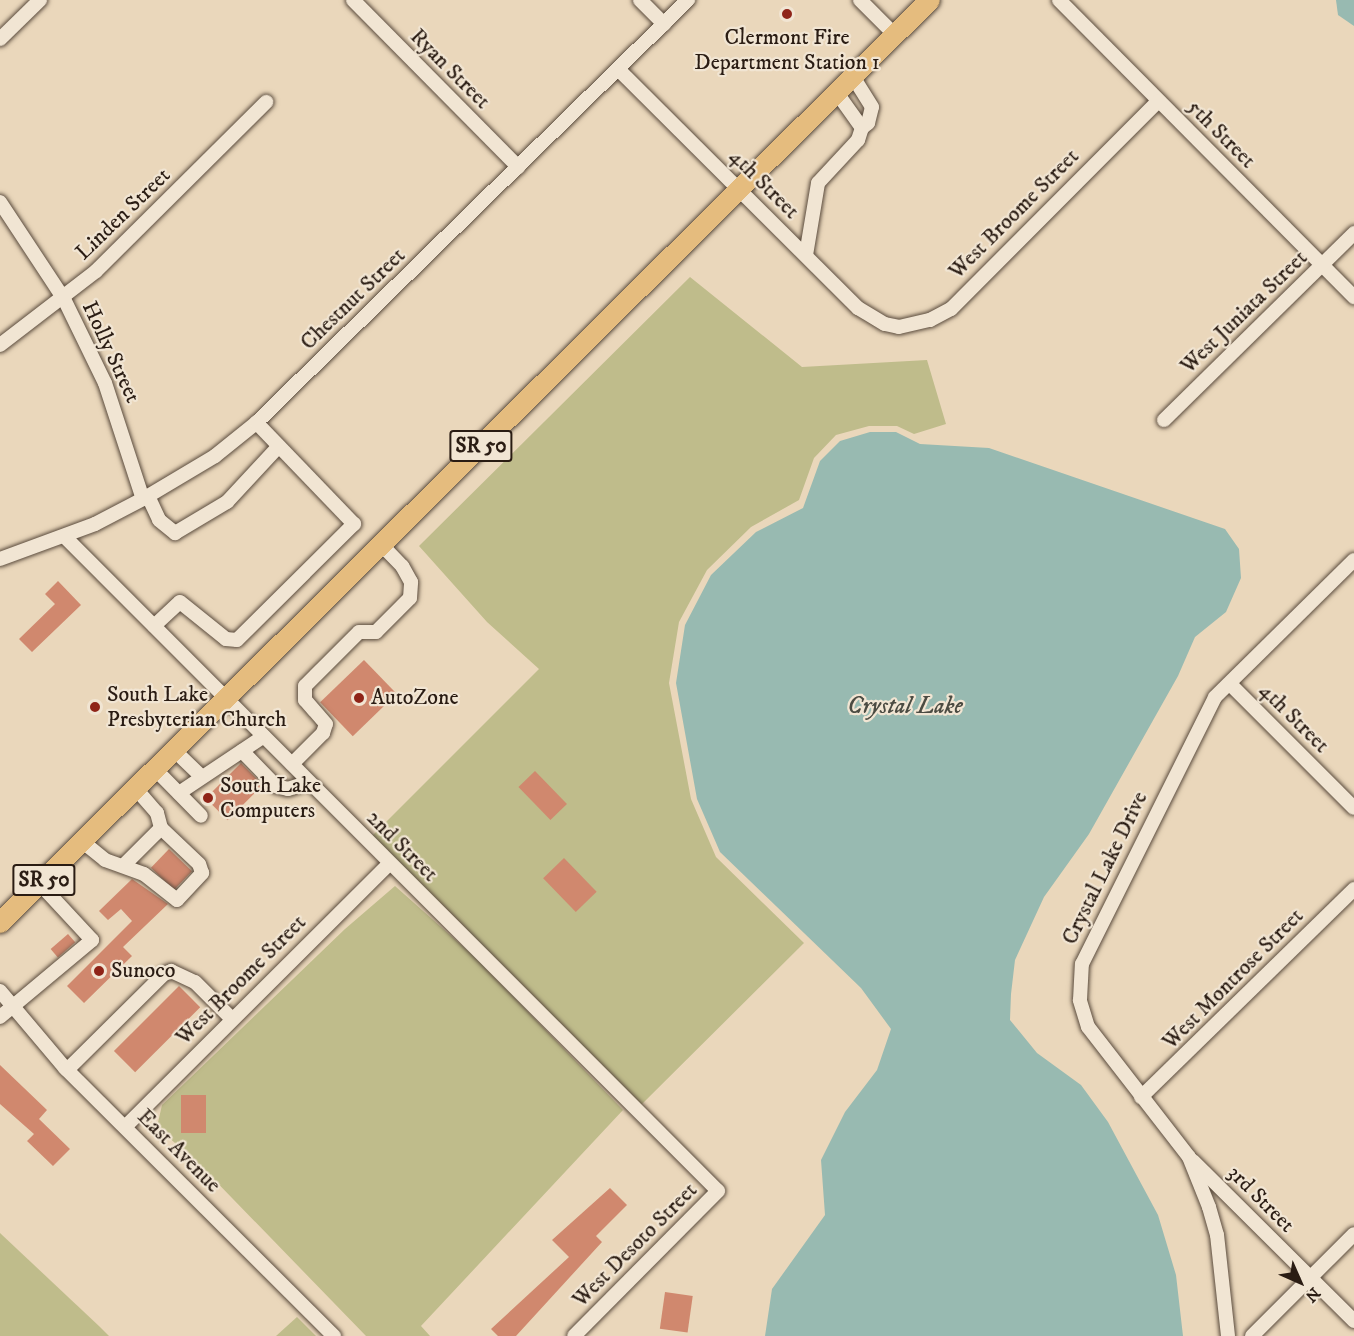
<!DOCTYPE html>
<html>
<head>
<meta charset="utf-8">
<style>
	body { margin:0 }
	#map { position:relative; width:1354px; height:1336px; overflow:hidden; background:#ead7bb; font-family:"IM FELL DW Pica",serif }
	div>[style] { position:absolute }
	.green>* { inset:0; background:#bfbc8b }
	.water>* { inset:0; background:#98bab1 }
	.building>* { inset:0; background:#d0886e; transform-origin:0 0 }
	.roads { filter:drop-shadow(0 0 2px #5a4b3d) drop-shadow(0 0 2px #5a4b3d) }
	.minor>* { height:14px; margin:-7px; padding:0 7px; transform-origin:7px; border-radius:7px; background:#f1e5d3 }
	.highway>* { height:20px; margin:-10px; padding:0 10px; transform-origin:10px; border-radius:10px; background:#e5bc7e }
	.dots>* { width:16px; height:16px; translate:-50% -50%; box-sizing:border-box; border:3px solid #f1e5d3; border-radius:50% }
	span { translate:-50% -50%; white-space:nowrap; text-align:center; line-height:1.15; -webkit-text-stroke:4.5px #f1e5d3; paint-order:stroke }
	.shield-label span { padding:2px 4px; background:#f1e5d3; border:2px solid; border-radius:4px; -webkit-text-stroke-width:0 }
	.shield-label { font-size:21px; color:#2a1c13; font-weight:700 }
	.poi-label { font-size:22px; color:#2a1c13 }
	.left { translate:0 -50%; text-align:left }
	.street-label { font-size:22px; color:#2a1c13 }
	.water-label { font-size:24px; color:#4b4b42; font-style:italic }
	.north { position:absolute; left:1270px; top:1252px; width:60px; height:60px; -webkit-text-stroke:4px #f1e5d3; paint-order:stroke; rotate:135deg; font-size:16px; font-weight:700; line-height:24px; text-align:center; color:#2a1c13 }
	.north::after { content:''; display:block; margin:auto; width:21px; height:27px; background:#2a1c13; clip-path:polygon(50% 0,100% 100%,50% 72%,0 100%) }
</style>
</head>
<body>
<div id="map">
	<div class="green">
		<i style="clip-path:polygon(690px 277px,802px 367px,927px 360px,946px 424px,914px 434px,897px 426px,869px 426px,836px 435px,814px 458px,799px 500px,751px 527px,707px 570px,679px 622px,669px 683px,691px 799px,716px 857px,804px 943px,640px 1106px,372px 836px,539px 669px,487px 622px,419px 546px)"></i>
		<i style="clip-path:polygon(395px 886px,477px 959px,623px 1110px,421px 1326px,430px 1336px,366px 1336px,202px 1167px,157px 1127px,162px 1105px,345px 929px)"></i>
		<i style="clip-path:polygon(0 1233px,100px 1327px,109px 1336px,0 1336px)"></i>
		<i style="clip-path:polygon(297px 1317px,316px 1336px,276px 1336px)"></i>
	</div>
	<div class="water">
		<i style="clip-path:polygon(1336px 0,1354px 0,1354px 26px,1338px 15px)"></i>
		<i style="clip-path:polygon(870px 432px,896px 432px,920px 444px,989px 448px,1225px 529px,1239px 549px,1241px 578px,1226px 612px,1195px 637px,1178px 676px,1089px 834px,1044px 897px,1015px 960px,1011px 994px,1010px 1020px,1037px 1053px,1081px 1085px,1108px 1122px,1158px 1215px,1176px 1275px,1183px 1336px,765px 1336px,772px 1289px,825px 1215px,821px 1160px,845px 1112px,877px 1070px,891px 1029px,861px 988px,720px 852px,697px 799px,676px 683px,685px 625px,711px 575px,756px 532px,803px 508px,820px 461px,840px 441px)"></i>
	</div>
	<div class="building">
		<i style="clip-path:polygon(58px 581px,81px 605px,32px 652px,19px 639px,55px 604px,45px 594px)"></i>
		<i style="left:364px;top:660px;width:47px;height:61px;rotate:46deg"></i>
		<i style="left:241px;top:763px;width:31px;height:50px;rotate:45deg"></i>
		<i style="left:535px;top:771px;width:46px;height:23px;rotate:46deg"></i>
		<i style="left:169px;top:849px;width:32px;height:26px;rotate:44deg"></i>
		<i style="left:564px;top:858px;width:47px;height:29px;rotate:46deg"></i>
		<i style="clip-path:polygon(132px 879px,168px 904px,123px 947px,132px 956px,84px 1003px,67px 986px,132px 921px,121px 909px,108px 920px,99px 911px)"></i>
		<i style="left:68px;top:934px;width:11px;height:23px;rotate:49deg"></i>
		<i style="left:179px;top:986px;width:30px;height:92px;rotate:45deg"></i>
		<i style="clip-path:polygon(0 1065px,47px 1110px,39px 1119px,70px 1149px,53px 1166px,27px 1141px,34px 1134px,0 1104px)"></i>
		<i style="left:181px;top:1095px;width:25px;height:38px"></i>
		<i style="clip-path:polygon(610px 1188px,627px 1205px,596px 1236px,602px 1242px,516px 1336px,498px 1336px,491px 1329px,569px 1257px,552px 1240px)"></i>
		<i style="left:665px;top:1292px;width:28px;height:37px;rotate:8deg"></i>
	</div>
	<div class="roads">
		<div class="minor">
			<i style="left:353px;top:0;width:235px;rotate:45.3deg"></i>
			<i style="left:640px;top:0;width:34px;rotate:45deg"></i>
			<i style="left:860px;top:0;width:49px;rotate:45deg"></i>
			<i style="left:1059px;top:0;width:419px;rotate:45.2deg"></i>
			<i style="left:0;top:39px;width:56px;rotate:-44.3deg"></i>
			<i style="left:618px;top:69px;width:339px;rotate:44.9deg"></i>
			<i style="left:858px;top:308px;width:31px;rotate:31deg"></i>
			<i style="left:885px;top:324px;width:14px;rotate:12deg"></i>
			<i style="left:899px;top:327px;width:32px;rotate:-13deg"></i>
			<i style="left:930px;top:320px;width:24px;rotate:-28deg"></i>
			<i style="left:951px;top:309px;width:293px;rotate:-45.1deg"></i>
			<i style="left:837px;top:93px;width:43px;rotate:54.5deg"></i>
			<i style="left:862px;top:128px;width:8px;rotate:-40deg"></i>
			<i style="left:868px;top:123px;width:16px;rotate:-76deg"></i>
			<i style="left:872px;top:107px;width:36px;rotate:-122deg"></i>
			<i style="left:0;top:202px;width:116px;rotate:56.6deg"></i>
			<i style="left:64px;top:299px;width:93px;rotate:64deg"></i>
			<i style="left:105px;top:383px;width:122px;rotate:71.9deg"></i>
			<i style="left:806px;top:255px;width:73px;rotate:-80.5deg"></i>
			<i style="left:818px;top:183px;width:59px;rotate:-47.1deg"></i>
			<i style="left:858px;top:140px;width:13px;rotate:-72deg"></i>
			<i style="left:0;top:345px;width:121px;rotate:-37.6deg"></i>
			<i style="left:96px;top:271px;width:240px;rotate:-44.8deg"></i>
			<i style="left:1164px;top:420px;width:267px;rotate:-44.5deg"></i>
			<i style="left:148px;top:496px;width:26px;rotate:65deg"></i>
			<i style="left:159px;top:520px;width:21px;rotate:39deg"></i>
			<i style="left:175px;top:533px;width:61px;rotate:-30.8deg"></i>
			<i style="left:227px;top:502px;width:76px;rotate:-47.1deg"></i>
			<i style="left:65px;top:537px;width:924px;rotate:45.04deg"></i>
			<i style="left:718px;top:1191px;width:204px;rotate:134.8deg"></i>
			<i style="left:0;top:559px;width:101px;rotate:-20.2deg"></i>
			<i style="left:95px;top:524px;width:54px;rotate:-27.5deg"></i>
			<i style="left:143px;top:499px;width:84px;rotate:-30.8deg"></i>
			<i style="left:215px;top:456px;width:53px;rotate:-38.8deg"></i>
			<i style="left:256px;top:423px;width:605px;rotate:-44.4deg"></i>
			<i style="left:154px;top:626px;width:35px;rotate:-43deg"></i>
			<i style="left:180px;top:602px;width:59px;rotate:38.8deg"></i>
			<i style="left:226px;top:639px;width:11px;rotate:5deg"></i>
			<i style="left:237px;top:640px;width:165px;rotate:-44.8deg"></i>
			<i style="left:354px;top:524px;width:141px;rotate:-133.9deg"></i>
			<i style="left:1230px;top:684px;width:175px;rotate:45deg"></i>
			<i style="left:175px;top:751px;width:35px;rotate:44deg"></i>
			<i style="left:242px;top:751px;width:49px;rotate:45.8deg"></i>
			<i style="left:276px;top:786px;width:12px;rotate:14deg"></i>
			<i style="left:288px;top:789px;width:22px;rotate:-18deg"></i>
			<i style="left:292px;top:764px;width:44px;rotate:-45deg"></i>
			<i style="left:323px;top:733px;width:9px;rotate:-72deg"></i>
			<i style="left:326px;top:724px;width:32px;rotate:-131deg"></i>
			<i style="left:305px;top:700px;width:14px;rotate:-90deg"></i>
			<i style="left:305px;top:686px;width:76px;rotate:-45deg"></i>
			<i style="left:359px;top:632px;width:17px"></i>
			<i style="left:376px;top:632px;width:48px;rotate:-45deg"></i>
			<i style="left:410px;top:598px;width:16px;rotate:-86deg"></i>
			<i style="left:411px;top:582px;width:18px;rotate:-119deg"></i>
			<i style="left:402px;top:566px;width:29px;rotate:-134deg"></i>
			<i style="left:156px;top:770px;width:64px;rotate:45.6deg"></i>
			<i style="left:179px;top:793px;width:102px;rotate:-33.8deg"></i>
			<i style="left:83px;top:842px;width:28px;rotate:39deg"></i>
			<i style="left:105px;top:860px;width:41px;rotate:19.7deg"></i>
			<i style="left:144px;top:874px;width:42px;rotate:38.2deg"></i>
			<i style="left:177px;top:900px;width:37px;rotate:-47deg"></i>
			<i style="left:202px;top:873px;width:9px;rotate:-108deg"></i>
			<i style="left:199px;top:864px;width:52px;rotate:-136.5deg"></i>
			<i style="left:161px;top:828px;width:16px;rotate:-105deg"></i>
			<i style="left:157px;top:813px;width:32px;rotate:-131deg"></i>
			<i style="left:125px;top:864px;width:51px;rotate:-45deg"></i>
			<i style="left:0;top:991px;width:101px;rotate:49.8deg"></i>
			<i style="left:65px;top:1068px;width:380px;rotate:44.9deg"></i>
			<i style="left:0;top:1017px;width:120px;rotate:-39.9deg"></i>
			<i style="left:92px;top:940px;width:76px;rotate:-132.9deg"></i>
			<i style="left:67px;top:1070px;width:136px;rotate:-44.7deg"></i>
			<i style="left:164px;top:974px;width:8px;rotate:-23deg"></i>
			<i style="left:171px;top:971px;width:26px;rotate:25deg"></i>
			<i style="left:195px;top:982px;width:52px;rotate:45deg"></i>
			<i style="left:1141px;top:1097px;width:298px;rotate:-44.3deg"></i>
			<i style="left:125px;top:1127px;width:373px;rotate:-44.9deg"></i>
			<i style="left:1193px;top:1161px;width:227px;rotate:44.8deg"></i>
			<i style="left:1228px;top:1336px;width:102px;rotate:-96.2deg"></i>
			<i style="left:1217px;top:1235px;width:29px;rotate:-106deg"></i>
			<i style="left:1209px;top:1207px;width:54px;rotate:-111.8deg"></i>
			<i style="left:1189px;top:1157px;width:165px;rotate:-127.8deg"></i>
			<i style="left:1088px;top:1027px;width:28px;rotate:-107deg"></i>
			<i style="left:1080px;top:1000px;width:36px;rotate:-87deg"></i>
			<i style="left:1082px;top:964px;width:298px;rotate:-63.5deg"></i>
			<i style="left:1215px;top:697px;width:195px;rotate:-44.6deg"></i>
			<i style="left:1252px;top:1336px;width:144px;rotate:-45deg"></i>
		</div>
		<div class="highway">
			<i style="left:0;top:923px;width:1310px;rotate:-44.78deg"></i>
		</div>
	</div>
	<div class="dots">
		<i style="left:787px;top:14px;background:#8f2418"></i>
		<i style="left:359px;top:698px;background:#8f2418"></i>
		<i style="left:95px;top:707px;background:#8f2418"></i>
		<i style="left:208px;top:798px;background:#8f2418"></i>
		<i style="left:99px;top:971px;background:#8f2418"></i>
	</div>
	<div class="shield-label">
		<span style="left:481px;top:446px">SR 50</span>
		<span style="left:44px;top:880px">SR 50</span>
	</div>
	<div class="poi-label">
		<span style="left:787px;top:50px">Clermont Fire<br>Department Station 1</span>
		<span class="left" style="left:107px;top:707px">South Lake<br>Presbyterian Church</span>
		<span class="left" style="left:371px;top:698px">AutoZone</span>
		<span class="left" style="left:220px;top:798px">South Lake<br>Computers</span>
		<span class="left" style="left:111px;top:971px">Sunoco</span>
	</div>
	<div class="street-label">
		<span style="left:450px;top:69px;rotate:45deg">Ryan Street</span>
		<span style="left:1221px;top:134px;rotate:45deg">5th Street</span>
		<span style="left:764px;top:184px;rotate:45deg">4th Street</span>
		<span style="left:123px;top:214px;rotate:-44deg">Linden Street</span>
		<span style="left:1014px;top:214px;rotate:-45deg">West Broome Street</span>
		<span style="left:353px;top:299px;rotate:-44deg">Chestnut Street</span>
		<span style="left:1244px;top:312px;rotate:-44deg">West Juniata Street</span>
		<span style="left:111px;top:352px;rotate:65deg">Holly Street</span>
		<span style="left:1294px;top:718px;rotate:45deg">4th Street</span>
		<span style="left:402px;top:846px;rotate:45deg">2nd Street</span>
		<span style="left:1105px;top:868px;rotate:-64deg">Crystal Lake Drive</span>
		<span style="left:1233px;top:979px;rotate:-45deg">West Montrose Street</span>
		<span style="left:241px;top:980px;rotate:-45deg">West Broome Street</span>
		<span style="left:179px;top:1151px;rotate:45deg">East Avenue</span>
		<span style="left:1261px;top:1199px;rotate:45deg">3rd Street</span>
		<span style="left:635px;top:1245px;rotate:-45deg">West Desoto Street</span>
	</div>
	<div class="water-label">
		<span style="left:905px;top:707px">Crystal Lake</span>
	</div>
	<div class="north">N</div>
</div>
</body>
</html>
